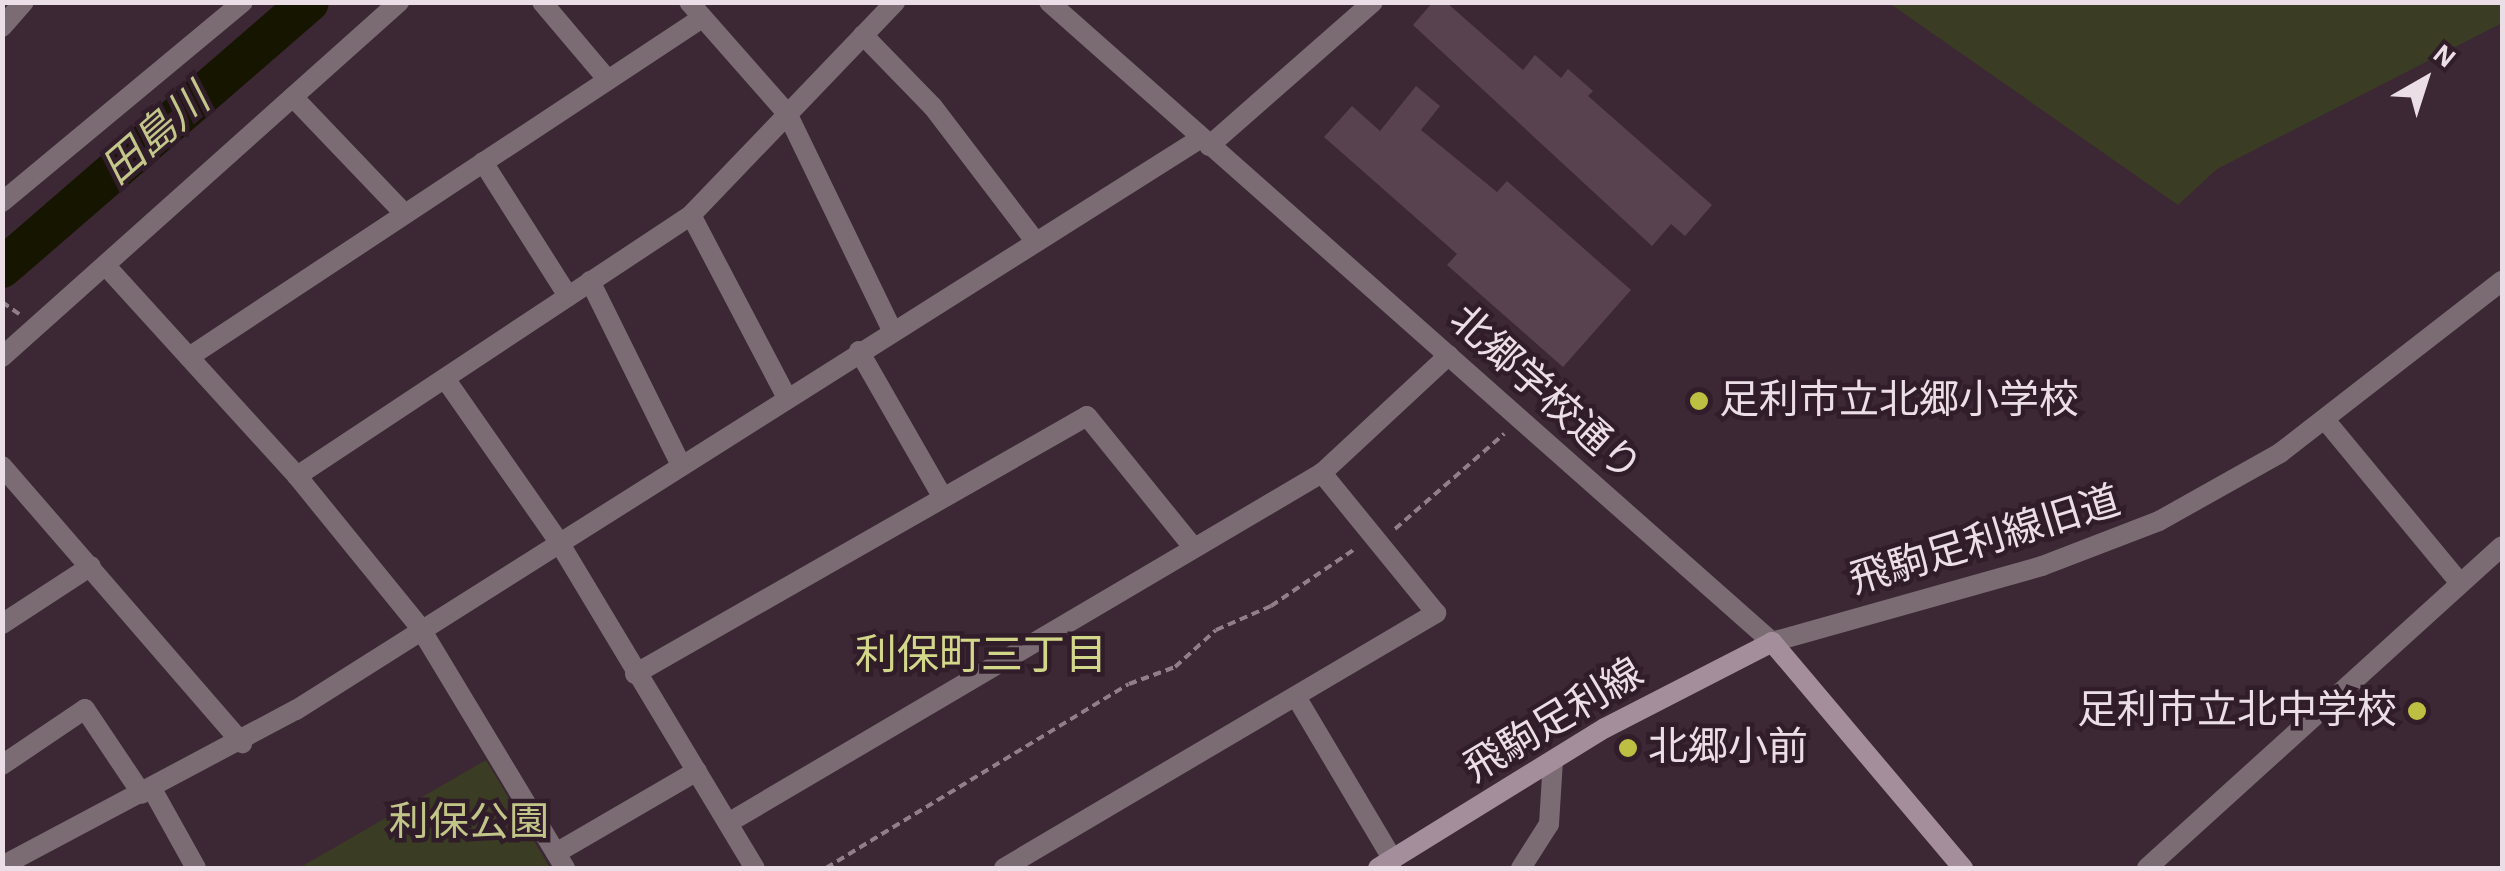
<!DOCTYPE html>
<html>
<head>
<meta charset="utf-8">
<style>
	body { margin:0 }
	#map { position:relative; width:2505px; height:871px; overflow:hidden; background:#3c2734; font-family:"Alegreya Sans","Noto Sans JP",sans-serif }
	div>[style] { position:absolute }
	.green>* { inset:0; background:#3b3c24 }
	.river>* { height:40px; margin:-20px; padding:0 20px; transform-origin:20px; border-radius:20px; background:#161600 }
	.building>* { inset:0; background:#594250 }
	.path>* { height:4px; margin-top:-2px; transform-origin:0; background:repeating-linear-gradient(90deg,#907f89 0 8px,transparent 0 13px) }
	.minor>* { height:20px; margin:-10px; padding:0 10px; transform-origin:10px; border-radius:10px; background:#7b6c74 }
	.tertiary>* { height:20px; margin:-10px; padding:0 10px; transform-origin:10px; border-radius:10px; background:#7b6c74 }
	.secondary>* { height:20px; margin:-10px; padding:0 10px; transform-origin:10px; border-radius:10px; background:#a58e9c }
	.dots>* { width:28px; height:28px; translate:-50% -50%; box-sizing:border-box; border:5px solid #311d2a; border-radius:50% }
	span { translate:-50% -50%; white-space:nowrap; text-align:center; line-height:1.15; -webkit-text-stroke:9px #311d2a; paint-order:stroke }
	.street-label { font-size:40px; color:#ecdee6 }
	.poi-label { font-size:40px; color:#ecdee6 }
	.left { translate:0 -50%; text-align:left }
	.right { translate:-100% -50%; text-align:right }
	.park-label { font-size:40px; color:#c2c588 }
	.water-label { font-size:42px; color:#c4c78a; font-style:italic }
	.neighbourhood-label { font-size:42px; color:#d3d789 }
	.frame { position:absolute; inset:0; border:5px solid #ecdee6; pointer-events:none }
	.north { position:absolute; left:2375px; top:30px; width:100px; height:100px; -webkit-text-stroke:8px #311d2a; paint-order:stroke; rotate:39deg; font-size:28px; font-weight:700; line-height:40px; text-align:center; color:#ecdee6 }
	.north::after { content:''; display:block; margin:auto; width:35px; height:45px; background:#ecdee6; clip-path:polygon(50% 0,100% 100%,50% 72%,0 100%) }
</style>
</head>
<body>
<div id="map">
	<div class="green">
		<i style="clip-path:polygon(2502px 2px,2502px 23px,2217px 169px,2178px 205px,1889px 3px)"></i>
		<i style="clip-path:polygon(486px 760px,550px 868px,299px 868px)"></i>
	</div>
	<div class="river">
		<i style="left:2px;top:268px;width:406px;rotate:-40.9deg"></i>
	</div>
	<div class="building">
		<i style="clip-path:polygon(1433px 2px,1446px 2px,1523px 70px,1535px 55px,1561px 78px,1568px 69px,1593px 91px,1588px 96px,1712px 205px,1685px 236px,1671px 224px,1652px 246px,1413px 25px)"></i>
		<i style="clip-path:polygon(1416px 86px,1440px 106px,1421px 130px,1497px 192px,1507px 181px,1631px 290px,1563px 367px,1447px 265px,1457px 254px,1324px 137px,1352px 106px,1380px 131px)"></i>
	</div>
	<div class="path">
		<i style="left:2px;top:302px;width:21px;rotate:35deg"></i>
		<i style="left:1395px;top:529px;width:145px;rotate:-41.1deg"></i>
		<i style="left:826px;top:868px;width:354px;rotate:-31.3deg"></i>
		<i style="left:1129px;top:684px;width:49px;rotate:-20.3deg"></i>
		<i style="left:1175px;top:667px;width:55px;rotate:-42.1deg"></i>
		<i style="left:1216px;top:630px;width:60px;rotate:-23.6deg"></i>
		<i style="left:1271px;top:606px;width:102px;rotate:-34.2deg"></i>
	</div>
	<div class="minor">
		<i style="left:542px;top:2px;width:102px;rotate:49.8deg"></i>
		<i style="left:689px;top:2px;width:148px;rotate:48.6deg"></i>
		<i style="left:787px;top:113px;width:241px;rotate:64.2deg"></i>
		<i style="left:2px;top:27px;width:33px;rotate:-49deg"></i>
		<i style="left:863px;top:35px;width:100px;rotate:45.8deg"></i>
		<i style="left:933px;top:107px;width:168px;rotate:52.7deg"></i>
		<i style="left:293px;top:97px;width:162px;rotate:46.3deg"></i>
		<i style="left:1209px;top:146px;width:218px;rotate:-41.3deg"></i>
		<i style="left:483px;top:162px;width:159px;rotate:57.6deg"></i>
		<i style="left:2px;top:202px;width:313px;rotate:-39.7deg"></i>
		<i style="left:691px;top:215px;width:204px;rotate:62.3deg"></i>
		<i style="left:106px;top:266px;width:284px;rotate:47.7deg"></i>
		<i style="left:297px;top:476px;width:193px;rotate:50.9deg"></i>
		<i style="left:419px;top:626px;width:283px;rotate:58.9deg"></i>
		<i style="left:590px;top:281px;width:203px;rotate:63.7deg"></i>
		<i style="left:859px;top:351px;width:167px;rotate:60.2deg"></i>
		<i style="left:2px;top:357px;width:533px;rotate:-41.8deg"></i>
		<i style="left:189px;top:357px;width:615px;rotate:-33.46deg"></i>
		<i style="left:446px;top:380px;width:194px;rotate:55.1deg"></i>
		<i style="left:557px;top:539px;width:384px;rotate:59deg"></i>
		<i style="left:2326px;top:421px;width:210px;rotate:50.4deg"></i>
		<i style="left:2px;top:466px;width:367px;rotate:49.1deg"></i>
		<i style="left:297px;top:476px;width:473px;rotate:-33.5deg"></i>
		<i style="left:691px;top:215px;width:295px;rotate:-46.2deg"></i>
		<i style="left:2px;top:624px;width:106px;rotate:-33.1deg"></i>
		<i style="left:635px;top:674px;width:520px;rotate:-29.72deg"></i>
		<i style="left:1087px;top:416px;width:169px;rotate:51deg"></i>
		<i style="left:1298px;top:700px;width:186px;rotate:59.3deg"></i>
		<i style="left:296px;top:710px;width:1071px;rotate:-32.29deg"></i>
		<i style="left:2px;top:765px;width:100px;rotate:-34deg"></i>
		<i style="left:85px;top:709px;width:102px;rotate:56.2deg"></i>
		<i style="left:152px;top:789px;width:90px;rotate:60.9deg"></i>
		<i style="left:728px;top:823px;width:689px;rotate:-30.51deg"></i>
		<i style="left:1322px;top:473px;width:173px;rotate:-42.9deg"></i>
		<i style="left:556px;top:853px;width:163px;rotate:-30.2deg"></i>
		<i style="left:1004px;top:868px;width:502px;rotate:-30.55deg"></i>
		<i style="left:1436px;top:613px;width:181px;rotate:-129.2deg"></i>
		<i style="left:1521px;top:868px;width:52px;rotate:-57.5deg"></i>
		<i style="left:1549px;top:824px;width:63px;rotate:-86.4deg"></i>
		<i style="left:2147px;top:868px;width:479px;rotate:-42.2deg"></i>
	</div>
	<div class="tertiary">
		<i style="left:1049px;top:2px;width:966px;rotate:41.52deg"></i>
		<i style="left:1772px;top:642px;width:280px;rotate:-15.7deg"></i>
		<i style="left:2042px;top:566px;width:125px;rotate:-21deg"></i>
		<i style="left:2159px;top:521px;width:139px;rotate:-29.3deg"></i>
		<i style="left:2280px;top:453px;width:281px;rotate:-37.8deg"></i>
		<i style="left:2px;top:866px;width:333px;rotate:-28deg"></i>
	</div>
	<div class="secondary">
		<i style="left:1378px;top:868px;width:267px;rotate:-31.7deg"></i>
		<i style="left:1605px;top:728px;width:188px;rotate:-27.2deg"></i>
		<i style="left:1772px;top:642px;width:296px;rotate:49.8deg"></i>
	</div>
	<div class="dots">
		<i style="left:1699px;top:401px;background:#bdbf43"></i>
		<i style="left:2417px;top:711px;background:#bdbf43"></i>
		<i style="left:1628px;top:748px;background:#bdbf43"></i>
	</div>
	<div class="street-label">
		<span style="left:1545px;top:394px;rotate:42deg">北郷学校通り</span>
		<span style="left:1985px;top:541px;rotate:-17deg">飛駒足利線旧道</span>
		<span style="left:1554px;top:721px;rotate:-31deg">飛駒足利線</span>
	</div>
	<div class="poi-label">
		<span class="left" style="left:1719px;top:401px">足利市立北郷小学校</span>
		<span class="right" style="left:2397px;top:711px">足利市立北中学校</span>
		<span class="left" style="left:1648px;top:748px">北郷小前</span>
	</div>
	<div class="park-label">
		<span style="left:469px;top:823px">利保公園</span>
	</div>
	<div class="water-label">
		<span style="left:156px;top:135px;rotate:-41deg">田島川</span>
	</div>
	<div class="neighbourhood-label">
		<span style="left:981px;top:656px">利保町三丁目</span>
	</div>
	<div class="frame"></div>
	<div class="north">N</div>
</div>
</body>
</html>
